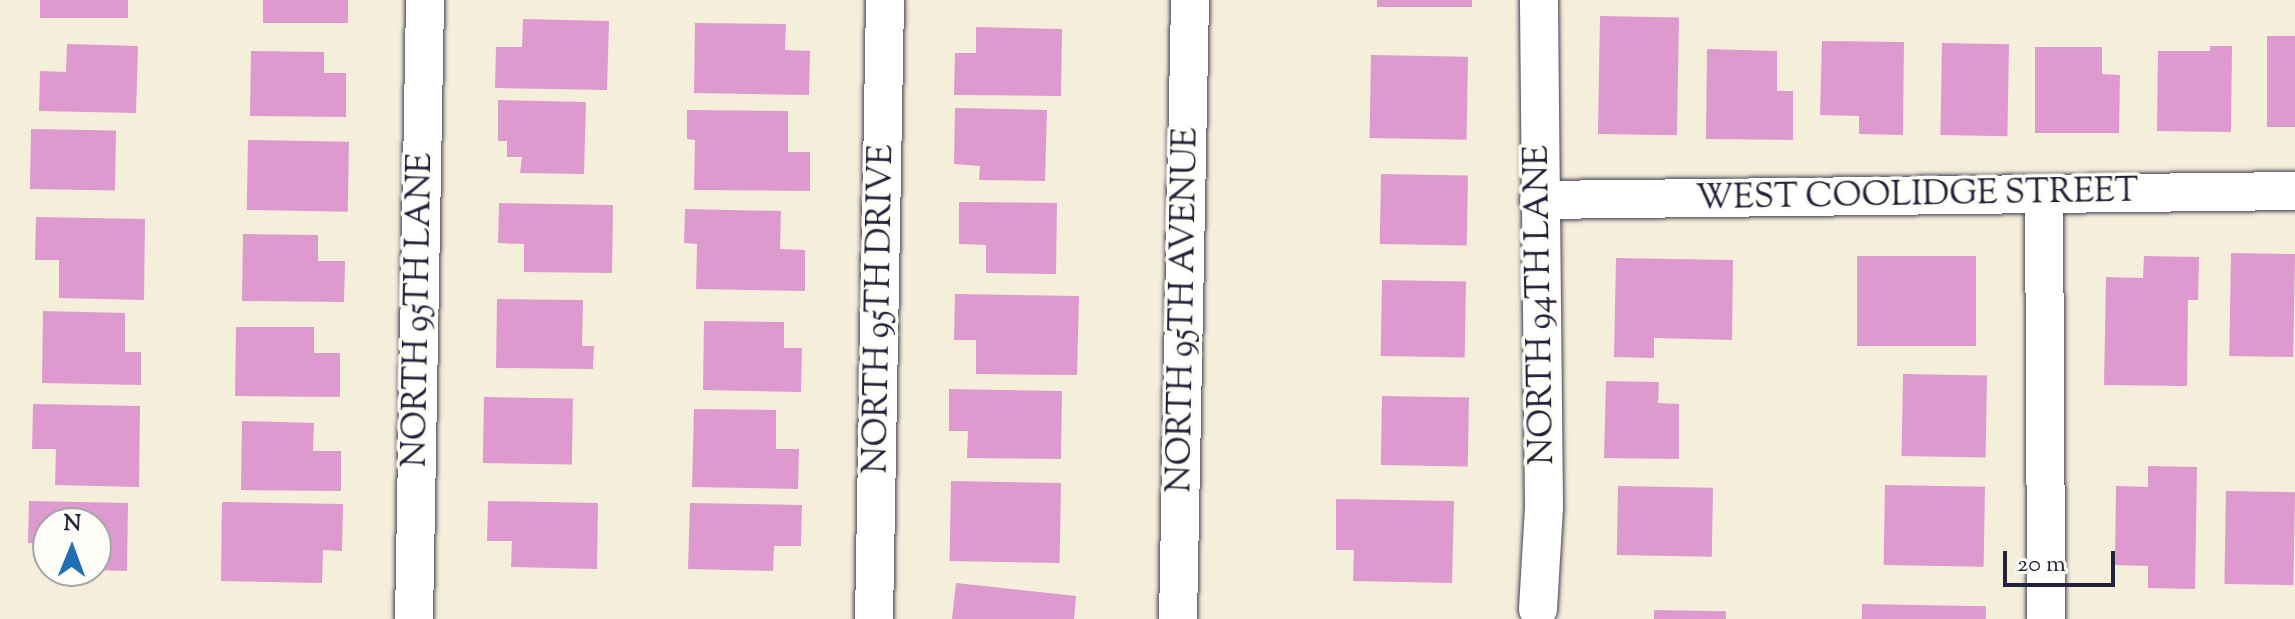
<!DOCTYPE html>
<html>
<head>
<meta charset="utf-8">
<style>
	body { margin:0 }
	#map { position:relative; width:2295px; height:619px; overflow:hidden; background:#f5eedb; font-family:"Sorts Mill Goudy",serif }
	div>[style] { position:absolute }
	.building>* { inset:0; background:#de99cf; transform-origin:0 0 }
	.roads { filter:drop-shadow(0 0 2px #424153) drop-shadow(0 0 2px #424153) }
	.minor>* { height:38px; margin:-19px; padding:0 19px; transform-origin:19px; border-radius:19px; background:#fff }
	span { translate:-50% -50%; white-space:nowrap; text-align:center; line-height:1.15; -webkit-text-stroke:7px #fdfcf7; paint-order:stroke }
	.street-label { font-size:34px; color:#22223b }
	.north { position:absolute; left:32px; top:507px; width:80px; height:80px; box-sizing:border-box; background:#fdfcf7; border:2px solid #a5a5ac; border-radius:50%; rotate:1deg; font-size:22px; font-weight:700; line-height:32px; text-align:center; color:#22223b }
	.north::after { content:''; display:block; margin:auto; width:28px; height:36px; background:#1f6fb2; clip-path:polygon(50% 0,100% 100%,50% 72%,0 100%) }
	.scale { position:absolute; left:2003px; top:551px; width:112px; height:36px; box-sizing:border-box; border:4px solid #22223b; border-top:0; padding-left:10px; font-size:24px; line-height:28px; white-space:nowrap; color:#22223b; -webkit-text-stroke:6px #fdfcf7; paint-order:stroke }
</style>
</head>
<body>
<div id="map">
	<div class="building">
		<i style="left:40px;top:0;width:88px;height:18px"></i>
		<i style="left:263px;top:0;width:85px;height:23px"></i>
		<i style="left:1377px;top:0;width:95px;height:7px"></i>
		<i style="left:1600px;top:16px;width:79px;height:118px;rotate:1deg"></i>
		<i style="clip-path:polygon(523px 19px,609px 21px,607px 90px,495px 88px,496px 47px,522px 47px)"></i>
		<i style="clip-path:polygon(695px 23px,786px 24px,785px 50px,810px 51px,809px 95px,694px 93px)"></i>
		<i style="clip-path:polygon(976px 27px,1062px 29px,1061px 96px,954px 95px,955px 53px,976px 53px)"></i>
		<i style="left:2267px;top:36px;width:28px;height:91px"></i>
		<i style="clip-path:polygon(1822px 41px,1904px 42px,1903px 135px,1859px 134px,1859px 116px,1820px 115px)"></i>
		<i style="left:1942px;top:43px;width:67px;height:92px;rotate:1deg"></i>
		<i style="clip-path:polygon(67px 44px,138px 46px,136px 113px,39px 111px,40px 71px,66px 72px)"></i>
		<i style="clip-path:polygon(2210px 46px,2232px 46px,2231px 132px,2157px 131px,2158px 51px,2210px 51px)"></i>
		<i style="clip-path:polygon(2035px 47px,2102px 47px,2102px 74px,2120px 75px,2119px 133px,2035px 133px)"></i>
		<i style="clip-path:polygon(1707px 49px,1777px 51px,1777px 91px,1793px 91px,1793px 140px,1706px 139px)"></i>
		<i style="clip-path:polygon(251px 51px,324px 52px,324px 73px,346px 73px,346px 117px,250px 116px)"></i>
		<i style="left:1371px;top:55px;width:97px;height:83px;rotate:1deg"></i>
		<i style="clip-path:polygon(498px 100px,586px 102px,584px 174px,520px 173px,522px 157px,507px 157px,507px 141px,498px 141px)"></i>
		<i style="clip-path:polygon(955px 108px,1047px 110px,1045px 181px,979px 180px,980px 166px,954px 164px)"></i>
		<i style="clip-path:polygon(687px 110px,788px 111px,788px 152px,810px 152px,810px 191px,694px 190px,695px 140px,687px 139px)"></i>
		<i style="left:31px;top:129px;width:85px;height:60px;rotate:1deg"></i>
		<i style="left:248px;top:140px;width:101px;height:70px;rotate:1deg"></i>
		<i style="left:1381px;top:174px;width:87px;height:70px;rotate:1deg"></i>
		<i style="clip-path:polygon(959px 202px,1057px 203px,1056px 274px,986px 273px,986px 245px,959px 244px)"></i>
		<i style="clip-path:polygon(499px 203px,613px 205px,612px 273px,524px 272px,524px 244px,498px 243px)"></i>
		<i style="clip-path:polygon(685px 209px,781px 211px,780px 249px,805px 250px,805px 291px,696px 289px,697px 244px,684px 243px)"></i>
		<i style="clip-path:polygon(36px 217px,145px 219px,144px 300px,59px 298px,59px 260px,35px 260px)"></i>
		<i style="clip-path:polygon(243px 234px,318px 235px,318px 261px,345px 261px,344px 302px,242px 301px)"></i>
		<i style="left:2231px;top:253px;width:64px;height:103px;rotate:1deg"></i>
		<i style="left:1857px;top:256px;width:119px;height:90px"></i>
		<i style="clip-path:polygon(2144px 256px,2199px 257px,2198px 300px,2188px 300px,2187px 386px,2104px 385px,2106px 277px,2143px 278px)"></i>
		<i style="clip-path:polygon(1616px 258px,1733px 260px,1732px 340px,1654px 338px,1654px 358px,1614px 357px)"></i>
		<i style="left:1382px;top:280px;width:84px;height:76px;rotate:1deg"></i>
		<i style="clip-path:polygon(955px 294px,1079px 296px,1077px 375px,976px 374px,976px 340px,954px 340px)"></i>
		<i style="clip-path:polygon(497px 299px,583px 300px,582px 346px,594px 346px,593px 369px,496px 368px)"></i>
		<i style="clip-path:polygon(43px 311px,125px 313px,125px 352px,141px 352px,141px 385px,42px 383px)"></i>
		<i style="clip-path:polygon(704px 321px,784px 322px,784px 348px,802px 348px,801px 392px,703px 390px)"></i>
		<i style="clip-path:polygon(236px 327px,314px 327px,314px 353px,340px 353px,340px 397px,235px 396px)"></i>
		<i style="left:1903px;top:374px;width:84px;height:82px;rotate:1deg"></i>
		<i style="clip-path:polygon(1606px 381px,1659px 382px,1658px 403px,1679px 404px,1679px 459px,1604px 458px)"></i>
		<i style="clip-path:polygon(949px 389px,1062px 391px,1061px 459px,967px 458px,968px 431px,949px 431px)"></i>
		<i style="left:1382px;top:396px;width:87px;height:69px;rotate:1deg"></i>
		<i style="left:484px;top:397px;width:89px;height:66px;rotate:1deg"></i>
		<i style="clip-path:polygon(33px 404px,140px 406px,139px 487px,55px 485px,56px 449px,32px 449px)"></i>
		<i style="clip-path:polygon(694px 409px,776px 410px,776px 449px,799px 449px,798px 489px,692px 487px)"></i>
		<i style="clip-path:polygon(242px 421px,314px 423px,313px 451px,341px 451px,341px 491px,241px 490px)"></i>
		<i style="clip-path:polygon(2148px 466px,2197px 467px,2195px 589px,2148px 588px,2148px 566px,2115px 565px,2116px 486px,2148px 487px)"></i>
		<i style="left:951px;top:481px;width:110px;height:80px;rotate:1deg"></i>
		<i style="left:1885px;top:485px;width:100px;height:80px;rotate:1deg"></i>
		<i style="left:1618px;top:486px;width:95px;height:69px;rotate:1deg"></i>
		<i style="left:2226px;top:491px;width:69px;height:93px;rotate:1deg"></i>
		<i style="clip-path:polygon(1336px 499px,1454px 501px,1452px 583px,1353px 581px,1354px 550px,1336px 550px)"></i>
		<i style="clip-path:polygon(29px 501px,128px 503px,127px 571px,96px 570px,96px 523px,48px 523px,48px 543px,28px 543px)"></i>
		<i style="clip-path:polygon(488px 501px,598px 503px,597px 569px,511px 567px,512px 541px,487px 541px)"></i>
		<i style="clip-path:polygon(222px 502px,343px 504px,342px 551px,323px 550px,322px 583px,221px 581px)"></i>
		<i style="clip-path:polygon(690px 503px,802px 505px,801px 546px,774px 546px,773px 571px,688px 569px)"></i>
		<i style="clip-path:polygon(956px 583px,1076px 596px,1074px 619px,952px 619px)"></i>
		<i style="left:1862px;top:604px;width:124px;height:15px;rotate:1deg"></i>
		<i style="left:1654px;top:610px;width:72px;height:9px;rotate:1deg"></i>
	</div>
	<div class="roads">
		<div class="minor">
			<i style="left:2044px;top:195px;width:424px;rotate:89.7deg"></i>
			<i style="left:1539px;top:200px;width:756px;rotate:-0.68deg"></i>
			<i style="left:1538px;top:609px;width:102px;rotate:-86.6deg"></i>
			<i style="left:1544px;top:507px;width:507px;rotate:-90.57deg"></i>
			<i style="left:414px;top:619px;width:619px;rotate:-88.98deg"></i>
			<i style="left:874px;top:619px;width:619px;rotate:-88.98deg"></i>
			<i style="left:1178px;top:619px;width:619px;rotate:-88.89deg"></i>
		</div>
	</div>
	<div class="street-label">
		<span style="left:1917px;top:196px;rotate:-1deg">WEST COOLIDGE STREET</span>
		<span style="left:1541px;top:305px;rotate:-91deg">NORTH 94TH LANE</span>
		<span style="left:880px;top:309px;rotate:-89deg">NORTH 95TH DRIVE</span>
		<span style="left:419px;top:310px;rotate:-89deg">NORTH 95TH LANE</span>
		<span style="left:1184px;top:310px;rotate:-89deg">NORTH 95TH AVENUE</span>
	</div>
	<div class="north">N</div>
	<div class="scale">20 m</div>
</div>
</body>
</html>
